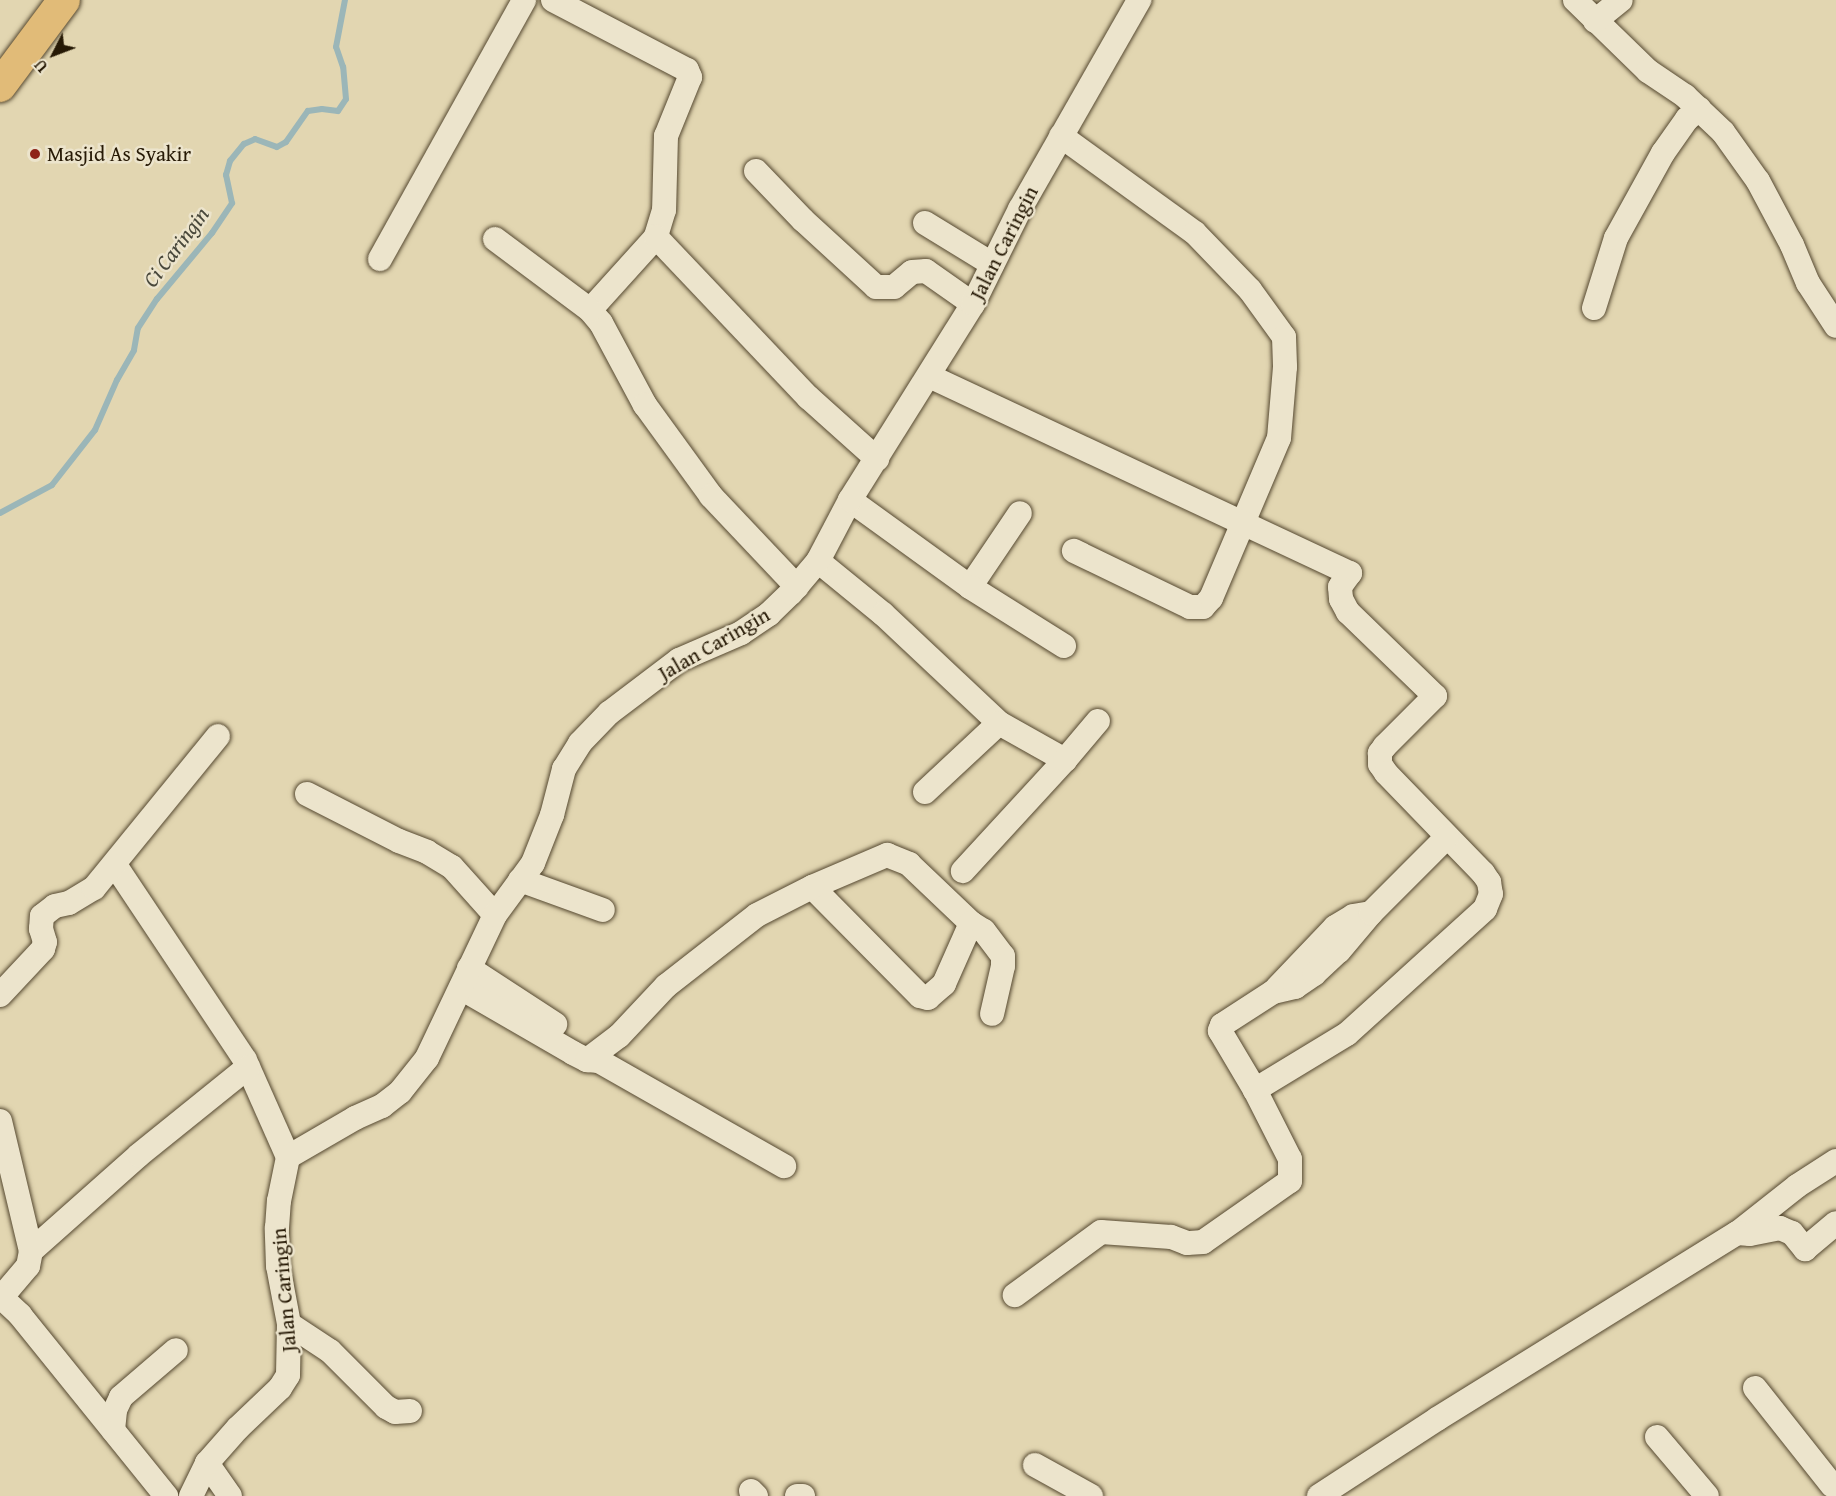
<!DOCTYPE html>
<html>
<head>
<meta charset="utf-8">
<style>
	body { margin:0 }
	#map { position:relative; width:1836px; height:1496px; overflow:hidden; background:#e2d6b1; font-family:"Gentium Book Plus",serif }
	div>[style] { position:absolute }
	.stream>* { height:6px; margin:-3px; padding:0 3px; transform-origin:3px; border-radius:3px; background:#9bb6b8 }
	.roads { filter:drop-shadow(0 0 2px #554830) drop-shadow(0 0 2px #554830) }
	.minor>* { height:24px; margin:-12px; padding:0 12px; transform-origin:12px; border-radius:12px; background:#ece4cc }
	.major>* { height:32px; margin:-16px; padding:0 16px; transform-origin:16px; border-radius:16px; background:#e1bb78 }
	.dots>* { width:16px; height:16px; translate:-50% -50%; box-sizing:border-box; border:3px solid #ece4cc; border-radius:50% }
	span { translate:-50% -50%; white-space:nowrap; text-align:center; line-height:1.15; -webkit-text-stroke:5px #ece4cc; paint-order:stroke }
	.poi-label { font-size:21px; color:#261905 }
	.left { translate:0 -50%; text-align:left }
	.street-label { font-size:21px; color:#261905 }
	.water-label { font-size:22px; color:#49483b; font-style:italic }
	.north { position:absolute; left:24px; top:24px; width:60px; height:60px; -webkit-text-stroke:4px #ece4cc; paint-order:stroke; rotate:228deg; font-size:16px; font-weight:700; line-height:24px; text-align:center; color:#261905 }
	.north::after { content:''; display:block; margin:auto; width:21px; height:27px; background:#261905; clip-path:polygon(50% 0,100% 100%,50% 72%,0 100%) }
</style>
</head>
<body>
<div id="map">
	<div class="stream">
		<i style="left:0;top:513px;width:59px;rotate:-28.3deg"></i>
		<i style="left:52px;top:485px;width:70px;rotate:-52deg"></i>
		<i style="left:95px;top:430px;width:55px;rotate:-66.3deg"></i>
		<i style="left:117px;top:380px;width:34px;rotate:-60deg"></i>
		<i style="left:134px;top:350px;width:22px;rotate:-80deg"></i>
		<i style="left:138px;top:328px;width:35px;rotate:-57deg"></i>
		<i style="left:157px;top:299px;width:86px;rotate:-50.2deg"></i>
		<i style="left:212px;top:233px;width:36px;rotate:-56deg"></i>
		<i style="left:232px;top:203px;width:29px;rotate:-102deg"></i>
		<i style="left:226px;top:175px;width:15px;rotate:-74deg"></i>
		<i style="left:230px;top:161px;width:22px;rotate:-51deg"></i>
		<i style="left:244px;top:144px;width:12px;rotate:-24deg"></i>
		<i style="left:255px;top:139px;width:23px;rotate:20deg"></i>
		<i style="left:277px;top:147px;width:10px;rotate:-29deg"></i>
		<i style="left:286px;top:142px;width:38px;rotate:-55deg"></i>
		<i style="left:308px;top:111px;width:14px;rotate:-8deg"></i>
		<i style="left:322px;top:109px;width:16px;rotate:7deg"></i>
		<i style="left:338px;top:111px;width:14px;rotate:-56deg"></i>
		<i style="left:346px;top:99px;width:32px;rotate:-95deg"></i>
		<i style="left:343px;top:67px;width:21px;rotate:-109deg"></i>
		<i style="left:336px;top:47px;width:48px;rotate:-79.2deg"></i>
	</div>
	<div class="roads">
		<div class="minor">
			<i style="left:553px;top:0;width:151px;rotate:27.6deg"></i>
			<i style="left:687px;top:70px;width:8px;rotate:67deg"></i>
			<i style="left:690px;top:77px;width:64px;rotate:112.1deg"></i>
			<i style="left:666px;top:136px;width:74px;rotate:91.5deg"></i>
			<i style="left:664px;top:210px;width:28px;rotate:107deg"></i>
			<i style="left:656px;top:237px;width:98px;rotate:132.1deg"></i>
			<i style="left:590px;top:310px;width:17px;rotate:50deg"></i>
			<i style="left:601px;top:323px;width:93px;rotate:61.8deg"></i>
			<i style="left:645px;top:405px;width:112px;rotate:54deg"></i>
			<i style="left:711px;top:496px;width:125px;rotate:46.6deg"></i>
			<i style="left:1575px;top:0;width:102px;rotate:44.2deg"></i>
			<i style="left:1648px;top:71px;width:45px;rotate:34deg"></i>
			<i style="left:1685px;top:96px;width:52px;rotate:43.5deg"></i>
			<i style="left:1723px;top:132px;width:60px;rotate:54.5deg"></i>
			<i style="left:1758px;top:181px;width:72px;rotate:62deg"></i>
			<i style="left:1792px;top:245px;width:41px;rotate:67.2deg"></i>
			<i style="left:1808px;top:283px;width:51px;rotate:56.9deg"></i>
			<i style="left:1595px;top:21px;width:33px;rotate:-39deg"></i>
			<i style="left:1061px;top:136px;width:165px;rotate:35.9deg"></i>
			<i style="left:1195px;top:233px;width:79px;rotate:46deg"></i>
			<i style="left:1250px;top:290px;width:58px;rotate:54.1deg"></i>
			<i style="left:1284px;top:337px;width:30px;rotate:88deg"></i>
			<i style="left:1285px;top:367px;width:71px;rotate:94.8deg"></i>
			<i style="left:1279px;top:438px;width:174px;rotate:113deg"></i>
			<i style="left:1211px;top:598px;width:12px;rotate:132deg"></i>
			<i style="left:1203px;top:607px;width:13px;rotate:180deg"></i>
			<i style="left:1190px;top:607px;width:129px;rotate:-154.2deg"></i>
			<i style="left:756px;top:171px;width:68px;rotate:46.2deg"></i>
			<i style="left:803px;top:220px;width:99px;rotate:42.5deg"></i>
			<i style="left:876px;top:287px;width:18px"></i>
			<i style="left:894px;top:287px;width:23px;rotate:-40deg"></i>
			<i style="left:912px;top:272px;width:14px;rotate:-4deg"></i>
			<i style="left:926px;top:271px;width:57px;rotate:35.1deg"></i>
			<i style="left:925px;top:223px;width:79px;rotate:31.5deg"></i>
			<i style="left:656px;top:237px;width:221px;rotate:46.5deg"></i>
			<i style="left:808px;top:397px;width:93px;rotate:41.9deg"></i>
			<i style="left:495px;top:239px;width:119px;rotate:36.8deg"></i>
			<i style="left:380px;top:259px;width:296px;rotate:-60.9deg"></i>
			<i style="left:1594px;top:308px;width:73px;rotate:-72.6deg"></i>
			<i style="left:1616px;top:238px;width:97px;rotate:-61.1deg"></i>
			<i style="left:1663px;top:153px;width:42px;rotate:-54.8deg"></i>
			<i style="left:1687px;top:119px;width:16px;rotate:-40deg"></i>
			<i style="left:929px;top:376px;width:465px;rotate:25.1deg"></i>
			<i style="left:1350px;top:573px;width:17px;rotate:126deg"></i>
			<i style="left:1340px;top:587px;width:12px;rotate:85deg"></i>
			<i style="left:1341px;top:599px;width:15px;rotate:62deg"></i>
			<i style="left:1348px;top:612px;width:121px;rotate:44deg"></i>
			<i style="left:1435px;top:696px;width:71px;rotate:135deg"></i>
			<i style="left:1385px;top:746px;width:9px;rotate:126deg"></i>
			<i style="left:1380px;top:753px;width:11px;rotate:90deg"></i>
			<i style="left:1380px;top:764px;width:11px;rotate:56deg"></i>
			<i style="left:1386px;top:773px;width:139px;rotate:45.9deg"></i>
			<i style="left:1483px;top:873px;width:11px;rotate:56deg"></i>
			<i style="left:1489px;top:882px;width:12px;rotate:81deg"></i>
			<i style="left:1491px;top:894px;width:16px;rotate:112deg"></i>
			<i style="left:1485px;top:909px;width:186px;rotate:137.8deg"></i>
			<i style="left:1347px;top:1034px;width:108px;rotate:148.7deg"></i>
			<i style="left:1255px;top:1090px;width:77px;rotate:63.1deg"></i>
			<i style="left:1290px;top:1159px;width:22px;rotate:90deg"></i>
			<i style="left:1290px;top:1181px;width:106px;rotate:145deg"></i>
			<i style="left:1203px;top:1242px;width:16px;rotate:176deg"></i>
			<i style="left:1187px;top:1243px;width:17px;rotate:-159deg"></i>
			<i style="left:1171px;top:1237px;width:70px;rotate:-175.9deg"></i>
			<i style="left:1101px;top:1232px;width:107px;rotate:143.8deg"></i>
			<i style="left:850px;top:500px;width:148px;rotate:35.9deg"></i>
			<i style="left:970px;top:587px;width:89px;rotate:-56deg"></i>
			<i style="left:818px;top:561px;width:84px;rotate:39.2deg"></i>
			<i style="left:883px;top:614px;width:159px;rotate:43.2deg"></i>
			<i style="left:999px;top:723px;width:76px;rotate:29.3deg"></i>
			<i style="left:1065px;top:760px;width:151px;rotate:132.6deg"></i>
			<i style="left:970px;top:587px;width:111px;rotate:32.1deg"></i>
			<i style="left:1065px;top:760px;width:51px;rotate:-49.8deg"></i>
			<i style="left:925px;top:792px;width:101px;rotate:-43deg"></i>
			<i style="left:307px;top:794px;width:103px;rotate:27.1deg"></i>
			<i style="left:399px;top:841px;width:30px;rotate:21deg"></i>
			<i style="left:427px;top:852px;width:29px;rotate:31deg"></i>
			<i style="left:452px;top:867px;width:64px;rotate:48.1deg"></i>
			<i style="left:887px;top:855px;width:24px;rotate:22deg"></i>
			<i style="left:909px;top:864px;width:86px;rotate:43.6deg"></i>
			<i style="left:971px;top:923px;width:67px;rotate:113.9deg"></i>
			<i style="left:944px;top:984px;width:21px;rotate:139deg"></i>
			<i style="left:928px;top:998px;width:8px;rotate:-166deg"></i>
			<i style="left:920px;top:996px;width:153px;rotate:-134.7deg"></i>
			<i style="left:812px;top:887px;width:82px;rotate:-23.1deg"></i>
			<i style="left:115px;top:865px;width:234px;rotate:56.3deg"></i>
			<i style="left:245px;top:1060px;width:106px;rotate:66.1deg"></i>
			<i style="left:520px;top:880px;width:88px;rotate:19.9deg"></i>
			<i style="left:971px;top:923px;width:15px;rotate:32deg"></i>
			<i style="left:984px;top:931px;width:31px;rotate:53deg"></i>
			<i style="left:1003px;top:956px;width:10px;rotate:90deg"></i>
			<i style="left:1003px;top:966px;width:49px;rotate:102.9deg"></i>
			<i style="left:469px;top:968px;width:103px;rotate:33.1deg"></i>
			<i style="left:461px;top:988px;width:129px;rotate:30.1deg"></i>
			<i style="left:573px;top:1053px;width:16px;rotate:27deg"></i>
			<i style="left:587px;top:1060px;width:12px;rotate:5deg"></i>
			<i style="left:599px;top:1061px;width:213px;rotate:29.6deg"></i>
			<i style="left:1277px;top:988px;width:84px;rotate:-46.4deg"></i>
			<i style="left:1335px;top:927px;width:21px;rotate:-31deg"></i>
			<i style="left:1353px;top:916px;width:18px;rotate:-9deg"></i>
			<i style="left:0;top:995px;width:63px;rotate:-46.9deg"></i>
			<i style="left:43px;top:949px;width:7px;rotate:-74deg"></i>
			<i style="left:45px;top:942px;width:14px;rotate:-107deg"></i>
			<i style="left:41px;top:929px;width:13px;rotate:-86deg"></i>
			<i style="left:42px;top:916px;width:16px;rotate:-38deg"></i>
			<i style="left:55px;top:906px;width:14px;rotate:-12deg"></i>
			<i style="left:69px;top:903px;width:29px;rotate:-31deg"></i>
			<i style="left:94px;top:888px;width:196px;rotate:-50.8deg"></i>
			<i style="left:587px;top:1060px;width:40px;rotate:-37deg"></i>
			<i style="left:619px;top:1036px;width:69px;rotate:-46.8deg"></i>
			<i style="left:666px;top:986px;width:115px;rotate:-38deg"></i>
			<i style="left:757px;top:915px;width:62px;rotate:-27deg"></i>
			<i style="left:1255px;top:1090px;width:69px;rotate:-120.7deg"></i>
			<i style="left:1220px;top:1031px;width:6px;rotate:-72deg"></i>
			<i style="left:1222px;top:1025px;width:61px;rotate:-32.9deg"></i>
			<i style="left:1273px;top:992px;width:23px;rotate:-13deg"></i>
			<i style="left:1295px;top:987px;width:23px;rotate:-34deg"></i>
			<i style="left:1314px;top:974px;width:34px;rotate:-43deg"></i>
			<i style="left:1339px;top:951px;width:50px;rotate:-49.9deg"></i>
			<i style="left:1371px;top:913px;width:107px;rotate:-45deg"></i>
			<i style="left:0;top:1121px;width:134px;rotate:76.6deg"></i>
			<i style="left:31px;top:1251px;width:15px;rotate:101deg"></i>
			<i style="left:28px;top:1266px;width:43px;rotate:130.3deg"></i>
			<i style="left:1739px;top:1232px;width:74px;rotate:-38.4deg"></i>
			<i style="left:1797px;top:1186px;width:46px;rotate:-32.7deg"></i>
			<i style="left:31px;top:1251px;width:144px;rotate:-41.6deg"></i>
			<i style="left:139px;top:1155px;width:140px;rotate:-38.9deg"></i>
			<i style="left:2px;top:1298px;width:25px;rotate:43deg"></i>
			<i style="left:20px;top:1315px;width:233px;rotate:51.1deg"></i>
			<i style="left:289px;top:1324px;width:49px;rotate:33.4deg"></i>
			<i style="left:330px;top:1351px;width:79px;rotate:45deg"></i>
			<i style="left:386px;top:1407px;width:10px;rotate:29deg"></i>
			<i style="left:395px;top:1412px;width:15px;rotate:-4deg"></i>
			<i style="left:1755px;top:1388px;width:124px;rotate:51.6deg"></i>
			<i style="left:113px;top:1430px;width:20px;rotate:-84deg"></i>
			<i style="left:115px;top:1410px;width:14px;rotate:-65deg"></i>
			<i style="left:121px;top:1397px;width:72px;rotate:-40.5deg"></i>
			<i style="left:1657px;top:1437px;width:77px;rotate:49.7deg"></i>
			<i style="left:207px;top:1463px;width:40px;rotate:55.1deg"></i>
			<i style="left:1035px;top:1465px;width:64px;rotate:29deg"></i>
			<i style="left:751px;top:1491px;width:7px;rotate:45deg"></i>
			<i style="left:191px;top:1496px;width:37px;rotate:-64deg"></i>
			<i style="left:207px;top:1463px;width:47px;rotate:-48.5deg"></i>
			<i style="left:238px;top:1428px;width:58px;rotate:-43.6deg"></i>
			<i style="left:280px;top:1388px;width:15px;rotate:-58deg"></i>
			<i style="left:288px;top:1375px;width:51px;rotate:-88.9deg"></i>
			<i style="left:289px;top:1324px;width:59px;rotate:-100.7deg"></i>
			<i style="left:278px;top:1266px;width:38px;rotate:-92deg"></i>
			<i style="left:277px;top:1228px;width:27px;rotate:-86deg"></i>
			<i style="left:279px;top:1201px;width:45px;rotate:-78.4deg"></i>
			<i style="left:288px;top:1157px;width:78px;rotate:-30.2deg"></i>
			<i style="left:355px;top:1118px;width:30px;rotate:-24deg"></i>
			<i style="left:382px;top:1106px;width:23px;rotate:-38deg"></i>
			<i style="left:400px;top:1092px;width:43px;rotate:-51.5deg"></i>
			<i style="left:427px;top:1058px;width:158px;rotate:-64.6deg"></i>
			<i style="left:495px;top:915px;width:64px;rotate:-53.8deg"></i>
			<i style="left:533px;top:863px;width:52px;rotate:-68.4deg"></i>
			<i style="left:552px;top:815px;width:48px;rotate:-75.4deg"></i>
			<i style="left:564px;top:769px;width:31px;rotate:-58deg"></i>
			<i style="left:580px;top:743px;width:42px;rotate:-46deg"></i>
			<i style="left:609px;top:713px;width:88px;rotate:-37.1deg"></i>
			<i style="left:679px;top:660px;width:68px;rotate:-23.5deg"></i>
			<i style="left:741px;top:633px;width:34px;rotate:-34deg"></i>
			<i style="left:769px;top:614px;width:30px;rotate:-44deg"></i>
			<i style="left:791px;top:593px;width:42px;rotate:-49.8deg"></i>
			<i style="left:818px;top:561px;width:69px;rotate:-62.3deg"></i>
			<i style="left:850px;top:500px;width:231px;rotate:-57.9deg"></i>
			<i style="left:973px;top:304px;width:106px;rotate:-63.7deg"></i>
			<i style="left:1020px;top:209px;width:241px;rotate:-60.3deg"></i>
			<i style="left:797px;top:1496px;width:6px"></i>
			<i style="left:1319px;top:1496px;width:141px;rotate:-33.1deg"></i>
			<i style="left:1437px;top:1419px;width:353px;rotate:-31.8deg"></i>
			<i style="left:1737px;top:1233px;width:13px;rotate:4deg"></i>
			<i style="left:1750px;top:1234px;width:31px;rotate:-11deg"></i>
			<i style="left:1780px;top:1228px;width:13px;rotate:23deg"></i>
			<i style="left:1792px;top:1233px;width:21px;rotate:51deg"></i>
			<i style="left:1805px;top:1249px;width:40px;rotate:-40deg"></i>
		</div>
		<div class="major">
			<i style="left:0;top:86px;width:107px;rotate:-53.3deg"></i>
		</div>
	</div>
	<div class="dots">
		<i style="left:35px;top:154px;background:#8f2418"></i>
	</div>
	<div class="poi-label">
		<span class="left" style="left:47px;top:154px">Masjid As Syakir</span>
	</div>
	<div class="street-label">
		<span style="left:1004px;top:243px;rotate:-63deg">Jalan Caringin</span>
		<span style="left:714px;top:644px;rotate:-30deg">Jalan Caringin</span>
		<span style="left:284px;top:1290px;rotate:-95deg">Jalan Caringin</span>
	</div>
	<div class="water-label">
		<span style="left:176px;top:247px;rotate:-53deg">Ci Caringin</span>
	</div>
	<div class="north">U</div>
</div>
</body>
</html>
